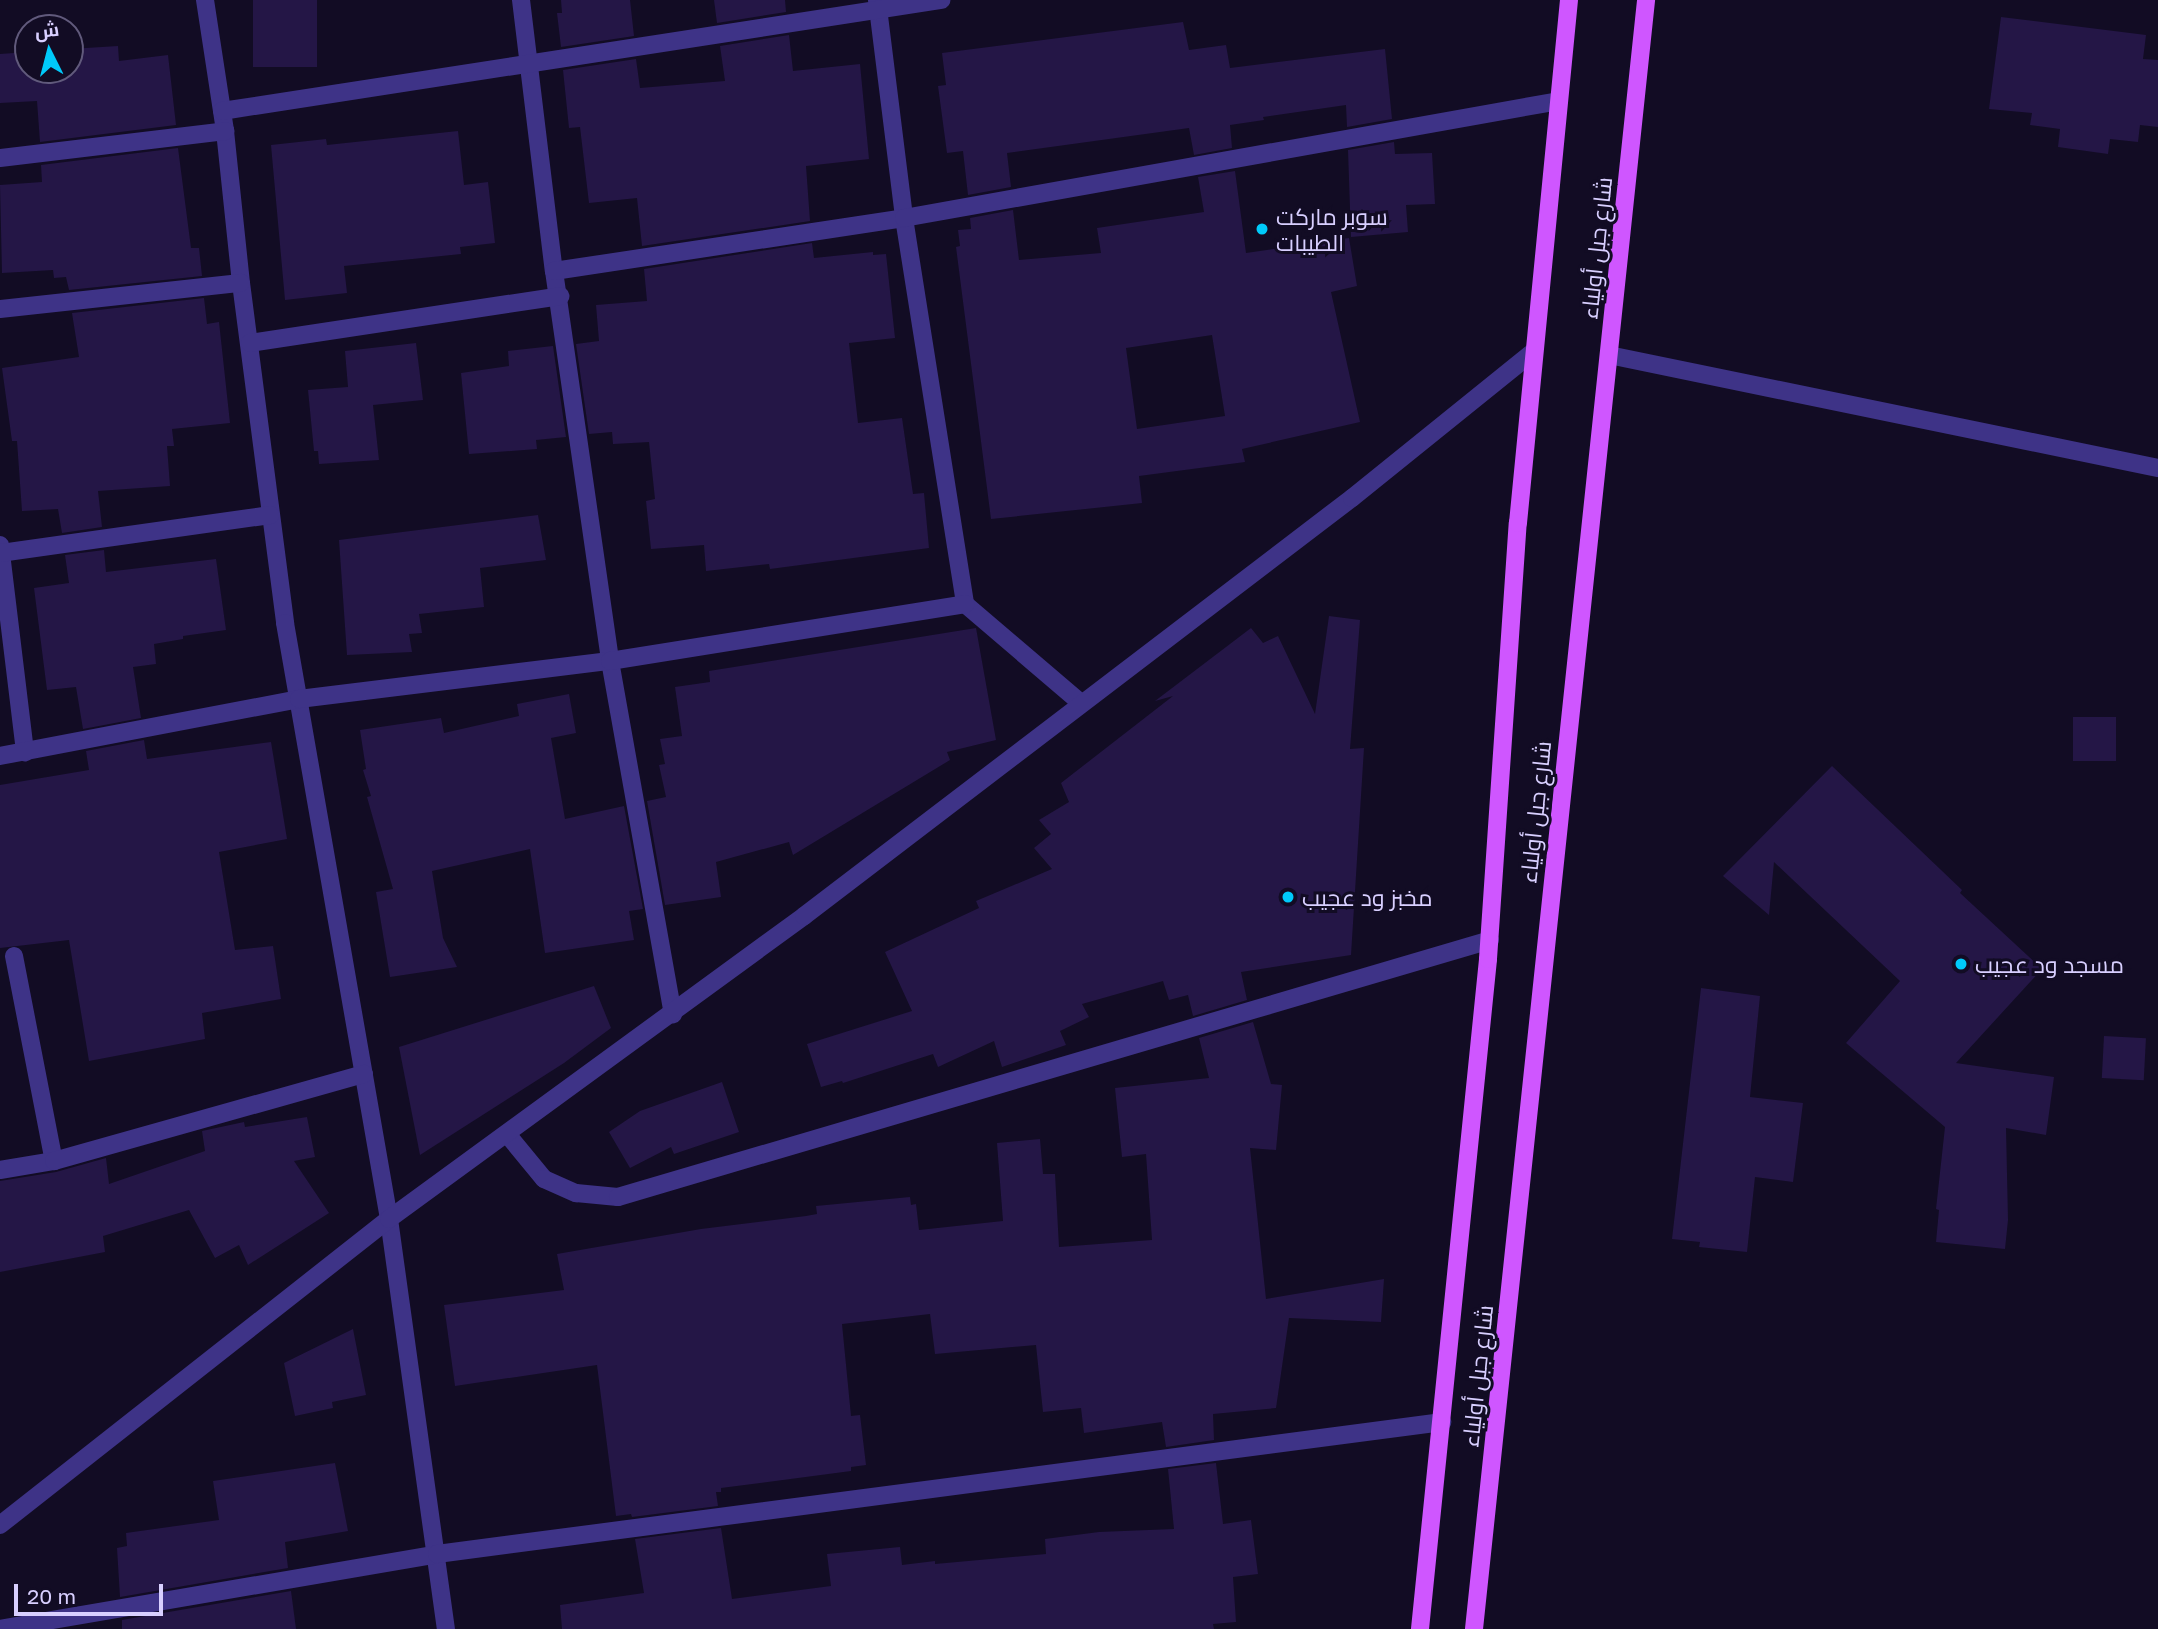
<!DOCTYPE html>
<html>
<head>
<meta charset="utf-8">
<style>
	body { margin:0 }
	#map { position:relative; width:2158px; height:1629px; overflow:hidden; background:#120c24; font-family:"Golos Text",Cairo,sans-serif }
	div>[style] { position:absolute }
	.building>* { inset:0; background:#241646; transform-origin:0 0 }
	.minor>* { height:18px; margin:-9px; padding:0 9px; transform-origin:9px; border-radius:9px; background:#3e3387 }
	.primary>* { height:18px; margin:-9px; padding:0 9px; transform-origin:9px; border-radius:9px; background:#cf56ff }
	.dots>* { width:19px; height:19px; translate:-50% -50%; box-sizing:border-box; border:4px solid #120c24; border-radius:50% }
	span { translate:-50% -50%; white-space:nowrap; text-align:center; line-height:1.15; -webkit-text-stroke:6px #120c24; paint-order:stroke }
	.poi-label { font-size:23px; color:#d8cfff }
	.left { translate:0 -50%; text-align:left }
	.street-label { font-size:23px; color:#d8cfff }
	.north { position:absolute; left:14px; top:14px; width:70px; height:70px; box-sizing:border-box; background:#120c24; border:2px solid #615a7c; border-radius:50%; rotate:354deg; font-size:19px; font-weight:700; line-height:28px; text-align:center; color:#d8cfff }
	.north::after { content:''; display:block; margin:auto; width:24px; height:32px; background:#00cafa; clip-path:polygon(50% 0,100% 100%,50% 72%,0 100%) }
	.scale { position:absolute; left:14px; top:1584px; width:149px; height:32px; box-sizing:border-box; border:4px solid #d8cfff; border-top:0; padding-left:9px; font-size:21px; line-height:24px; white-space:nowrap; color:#d8cfff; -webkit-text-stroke:5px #120c24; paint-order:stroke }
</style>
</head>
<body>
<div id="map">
	<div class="building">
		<i style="left:253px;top:0;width:64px;height:67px"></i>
		<i style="clip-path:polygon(561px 0,630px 0,634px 36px,561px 47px,557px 13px,562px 13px)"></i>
		<i style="clip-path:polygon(714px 0,785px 0,786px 12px,717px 23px)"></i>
		<i style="clip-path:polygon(2001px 17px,2146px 35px,2143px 59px,2158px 60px,2158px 127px,2140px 125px,2138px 142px,2110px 139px,2108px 154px,2058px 147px,2060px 129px,2030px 125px,2032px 113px,1989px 109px)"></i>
		<i style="clip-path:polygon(1183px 22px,1189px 50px,1226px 45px,1230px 68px,1385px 49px,1392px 119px,1347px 127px,1346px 105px,1263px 117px,1264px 120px,1230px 125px,1232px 148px,1194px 155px,1189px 128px,1007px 153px,1011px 187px,968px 195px,963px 151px,947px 153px,938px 86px,946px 85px,942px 53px)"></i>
		<i style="clip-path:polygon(789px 35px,793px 71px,860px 64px,869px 159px,806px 166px,810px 221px,642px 246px,637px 198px,589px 203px,580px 127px,569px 128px,563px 70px,636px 59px,640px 88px,725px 81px,720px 46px)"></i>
		<i style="clip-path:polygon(118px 46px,119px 61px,168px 55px,176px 125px,40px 142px,37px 101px,0 103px,0 54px,28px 52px,28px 70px,70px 70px,70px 49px)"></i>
		<i style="clip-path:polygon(458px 131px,464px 185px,488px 182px,495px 243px,460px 247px,461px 254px,344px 266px,347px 293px,285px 300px,271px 145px,326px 139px,327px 145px)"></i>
		<i style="clip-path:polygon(1394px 142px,1395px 154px,1432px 153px,1435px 204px,1406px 205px,1408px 232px,1351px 237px,1348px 150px)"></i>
		<i style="clip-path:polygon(178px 148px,191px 248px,199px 248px,202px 276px,69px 290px,66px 277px,54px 278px,53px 270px,2px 273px,0 185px,42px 182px,41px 165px)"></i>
		<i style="clip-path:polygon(evenodd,1235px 171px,1246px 253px,1349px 238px,1357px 286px,1331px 292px,1360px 422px,1242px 449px,1245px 462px,1139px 476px,1142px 503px,991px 519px,956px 247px,960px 246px,958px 230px,971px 229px,970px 218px,1013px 210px,1019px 260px,1101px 253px,1097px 228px,1204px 212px,1198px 177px,1235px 171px,1212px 335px,1225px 416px,1137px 429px,1126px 348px,1212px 335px)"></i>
		<i style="clip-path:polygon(812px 243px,814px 258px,873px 252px,873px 255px,886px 254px,895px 338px,849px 343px,858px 423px,902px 418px,913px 494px,924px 493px,929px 548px,770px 569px,769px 564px,706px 571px,704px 545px,651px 549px,646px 501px,655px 499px,649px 442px,613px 444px,612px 432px,589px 434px,576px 344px,599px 341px,596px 305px,647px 301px,644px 269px)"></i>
		<i style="clip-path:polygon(204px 298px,207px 324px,219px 322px,230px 423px,172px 429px,174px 446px,167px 446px,170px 486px,98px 491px,102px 527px,62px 533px,58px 509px,22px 511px,17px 441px,12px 441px,2px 368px,79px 357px,72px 313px)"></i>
		<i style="clip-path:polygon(416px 343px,423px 400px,373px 405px,379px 460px,319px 464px,318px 451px,314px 451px,308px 390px,348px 387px,345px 351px)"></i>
		<i style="clip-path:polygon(553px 346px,566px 437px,536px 440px,537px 449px,469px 454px,461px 373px,509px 366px,508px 351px)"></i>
		<i style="clip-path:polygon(538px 515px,546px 560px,480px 568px,484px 607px,419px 614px,422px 633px,409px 634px,412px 652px,347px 655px,339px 540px)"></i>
		<i style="clip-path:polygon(104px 550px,106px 572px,216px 559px,226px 630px,183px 636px,183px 639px,154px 644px,156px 664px,133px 667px,141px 718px,83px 729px,76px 687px,47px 690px,34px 588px,69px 583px,65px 555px)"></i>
		<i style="clip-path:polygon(1329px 616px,1360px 620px,1350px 749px,1364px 748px,1351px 955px,1241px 972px,1247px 1000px,1193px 1016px,1188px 995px,1169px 1000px,1163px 981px,1082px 1004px,1089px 1017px,1060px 1031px,1066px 1045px,1002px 1067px,994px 1041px,938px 1067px,933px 1054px,843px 1083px,842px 1081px,821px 1087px,807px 1044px,912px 1011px,885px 952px,979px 908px,976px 901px,1052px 869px,1034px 848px,1051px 834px,1039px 820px,1069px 802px,1061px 783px,1173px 696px,1155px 701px,1251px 628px,1263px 643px,1278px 636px,1315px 714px)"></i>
		<i style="clip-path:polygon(976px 628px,996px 740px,947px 752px,950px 760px,793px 855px,789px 842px,716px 862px,721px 897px,665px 905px,647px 801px,666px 797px,659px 765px,665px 764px,660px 739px,682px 736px,675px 687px,710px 682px,709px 671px)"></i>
		<i style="clip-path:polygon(569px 694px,576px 733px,551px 738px,565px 819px,624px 806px,643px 909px,629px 911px,634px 940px,545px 953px,530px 849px,432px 871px,443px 938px,457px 967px,390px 977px,376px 892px,393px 889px,367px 797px,371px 796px,363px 770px,366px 769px,360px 730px,441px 718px,444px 733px,519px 716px,517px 704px)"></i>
		<i style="left:2073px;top:717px;width:43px;height:44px"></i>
		<i style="clip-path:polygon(144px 740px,147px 759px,271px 742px,287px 839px,219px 852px,235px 950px,273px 946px,281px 999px,202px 1013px,205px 1039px,89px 1061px,69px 940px,0 948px,0 785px,89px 770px,86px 751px)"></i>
		<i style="clip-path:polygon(1832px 766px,1962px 890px,1960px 893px,2042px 969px,1956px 1063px,2054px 1077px,2046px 1135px,2006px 1128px,2008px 1220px,2005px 1249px,1936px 1242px,1939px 1210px,1936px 1209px,1945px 1127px,1846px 1043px,1900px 981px,1774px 862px,1769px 915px,1723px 876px)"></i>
		<i style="clip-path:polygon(594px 986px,611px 1028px,564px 1063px,420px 1155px,399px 1047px)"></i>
		<i style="clip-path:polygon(1701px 988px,1760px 996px,1750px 1097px,1803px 1103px,1793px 1182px,1755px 1177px,1747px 1252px,1699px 1247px,1700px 1242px,1672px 1239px)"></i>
		<i style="clip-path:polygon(1253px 1022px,1271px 1084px,1282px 1085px,1276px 1150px,1250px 1148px,1266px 1299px,1384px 1279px,1381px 1322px,1289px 1318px,1276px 1408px,1213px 1414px,1214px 1440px,1166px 1447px,1162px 1422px,1084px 1433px,1081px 1408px,1043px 1412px,1036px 1345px,935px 1354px,930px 1314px,842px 1324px,851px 1416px,860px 1415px,866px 1465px,851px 1467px,851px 1471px,721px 1488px,721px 1492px,716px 1492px,718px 1506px,632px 1517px,631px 1514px,616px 1516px,597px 1365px,455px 1386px,444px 1305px,564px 1290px,557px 1254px,701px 1229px,806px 1216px,817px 1214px,816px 1206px,910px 1197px,911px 1205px,916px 1204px,919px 1230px,1003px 1221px,997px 1143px,1040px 1139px,1043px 1174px,1055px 1174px,1059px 1247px,1152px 1240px,1146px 1154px,1122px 1157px,1115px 1088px,1209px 1078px,1199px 1038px)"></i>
		<i style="left:2104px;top:1036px;width:42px;height:42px;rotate:3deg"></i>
		<i style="clip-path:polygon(722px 1082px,739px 1132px,674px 1154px,671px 1147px,630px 1168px,609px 1132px,640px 1111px)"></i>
		<i style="clip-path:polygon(307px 1117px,315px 1157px,294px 1161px,329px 1213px,248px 1265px,239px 1245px,215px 1258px,189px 1210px,103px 1236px,105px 1252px,0 1272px,0 1181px,56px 1172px,106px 1158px,109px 1184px,205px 1151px,202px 1131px,244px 1122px,245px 1127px)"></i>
		<i style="clip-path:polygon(353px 1329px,366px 1395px,332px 1402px,333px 1408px,295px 1416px,284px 1363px)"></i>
		<i style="clip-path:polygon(335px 1463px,348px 1531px,285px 1542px,288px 1568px,120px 1597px,117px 1548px,127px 1546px,126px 1533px,219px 1520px,213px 1481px)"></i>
		<i style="clip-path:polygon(1216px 1463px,1223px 1524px,1251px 1520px,1258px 1574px,1233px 1577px,1236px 1622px,1213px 1624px,1214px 1629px,562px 1629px,560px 1605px,644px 1593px,635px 1539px,721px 1528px,732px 1599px,831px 1586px,827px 1554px,900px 1547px,902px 1565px,935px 1561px,935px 1564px,1046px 1554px,1045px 1539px,1099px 1532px,1174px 1529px,1168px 1469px)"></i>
		<i style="clip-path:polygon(291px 1591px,296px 1629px,122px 1629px,122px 1620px)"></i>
	</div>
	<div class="minor">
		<i style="left:205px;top:0;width:133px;rotate:81.3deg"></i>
		<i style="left:225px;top:131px;width:153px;rotate:84deg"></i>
		<i style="left:241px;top:283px;width:343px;rotate:82.6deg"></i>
		<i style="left:285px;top:623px;width:605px;rotate:80.1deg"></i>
		<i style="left:389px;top:1219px;width:414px;rotate:82.1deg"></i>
		<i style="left:521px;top:0;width:273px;rotate:83.1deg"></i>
		<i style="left:554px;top:271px;width:394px;rotate:81.8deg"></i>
		<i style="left:610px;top:661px;width:359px;rotate:79.9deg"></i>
		<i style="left:877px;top:0;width:220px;rotate:82.9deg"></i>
		<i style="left:904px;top:218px;width:391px;rotate:81deg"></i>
		<i style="left:965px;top:604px;width:153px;rotate:40.5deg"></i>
		<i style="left:222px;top:111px;width:728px;rotate:-8.78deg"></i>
		<i style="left:0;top:158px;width:227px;rotate:-6.8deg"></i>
		<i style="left:554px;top:271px;width:354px;rotate:-8.6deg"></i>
		<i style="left:904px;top:218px;width:665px;rotate:-10.13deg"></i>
		<i style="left:0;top:309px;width:242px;rotate:-6.2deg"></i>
		<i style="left:250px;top:343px;width:314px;rotate:-8.6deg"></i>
		<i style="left:1609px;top:355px;width:561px;rotate:11.63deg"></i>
		<i style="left:0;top:545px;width:209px;rotate:83.1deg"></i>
		<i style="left:0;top:553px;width:273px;rotate:-8deg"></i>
		<i style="left:0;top:756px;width:304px;rotate:-10.8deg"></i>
		<i style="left:299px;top:699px;width:313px;rotate:-7deg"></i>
		<i style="left:610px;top:661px;width:360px;rotate:-9.1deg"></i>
		<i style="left:14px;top:956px;width:209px;rotate:79deg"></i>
		<i style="left:507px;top:1134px;width:58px;rotate:50.6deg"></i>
		<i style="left:544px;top:1179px;width:35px;rotate:24deg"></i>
		<i style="left:576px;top:1193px;width:42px;rotate:5.4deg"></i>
		<i style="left:618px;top:1197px;width:909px;rotate:-16.42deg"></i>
		<i style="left:0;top:1170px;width:55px;rotate:-9.5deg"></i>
		<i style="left:54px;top:1161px;width:322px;rotate:-15.7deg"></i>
		<i style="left:0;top:1525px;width:495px;rotate:-38.2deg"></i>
		<i style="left:389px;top:1219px;width:514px;rotate:-36.13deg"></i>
		<i style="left:804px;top:916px;width:689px;rotate:-37.34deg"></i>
		<i style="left:1352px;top:498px;width:234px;rotate:-38.9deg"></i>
		<i style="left:0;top:1629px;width:443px;rotate:-9.7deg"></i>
		<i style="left:437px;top:1554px;width:1014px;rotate:-7.48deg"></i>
	</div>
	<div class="primary">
		<i style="left:1420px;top:1629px;width:673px;rotate:-84.2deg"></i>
		<i style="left:1488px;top:959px;width:437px;rotate:-86.1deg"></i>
		<i style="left:1518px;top:523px;width:525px;rotate:-84.43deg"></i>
		<i style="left:1474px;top:1629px;width:1638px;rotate:-83.97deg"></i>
	</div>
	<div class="dots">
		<i style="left:1262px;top:229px;background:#00cafa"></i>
		<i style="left:1288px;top:897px;background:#00cafa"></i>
		<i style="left:1961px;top:964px;background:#00cafa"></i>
	</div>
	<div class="poi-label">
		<span class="left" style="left:1276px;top:229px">سوبر ماركت<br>الطيبات</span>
		<span class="left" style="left:1302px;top:897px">مخبز ود عجيب</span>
		<span class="left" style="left:1975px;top:964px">مسجد ود عجيب</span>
	</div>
	<div class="street-label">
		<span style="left:1596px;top:248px;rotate:-84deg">شارع جبل أولياء</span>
		<span style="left:1535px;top:812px;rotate:-84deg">شارع جبل أولياء</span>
		<span style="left:1477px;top:1376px;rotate:-84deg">شارع جبل أولياء</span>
	</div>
	<div class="north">ش</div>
	<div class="scale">20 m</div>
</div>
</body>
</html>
